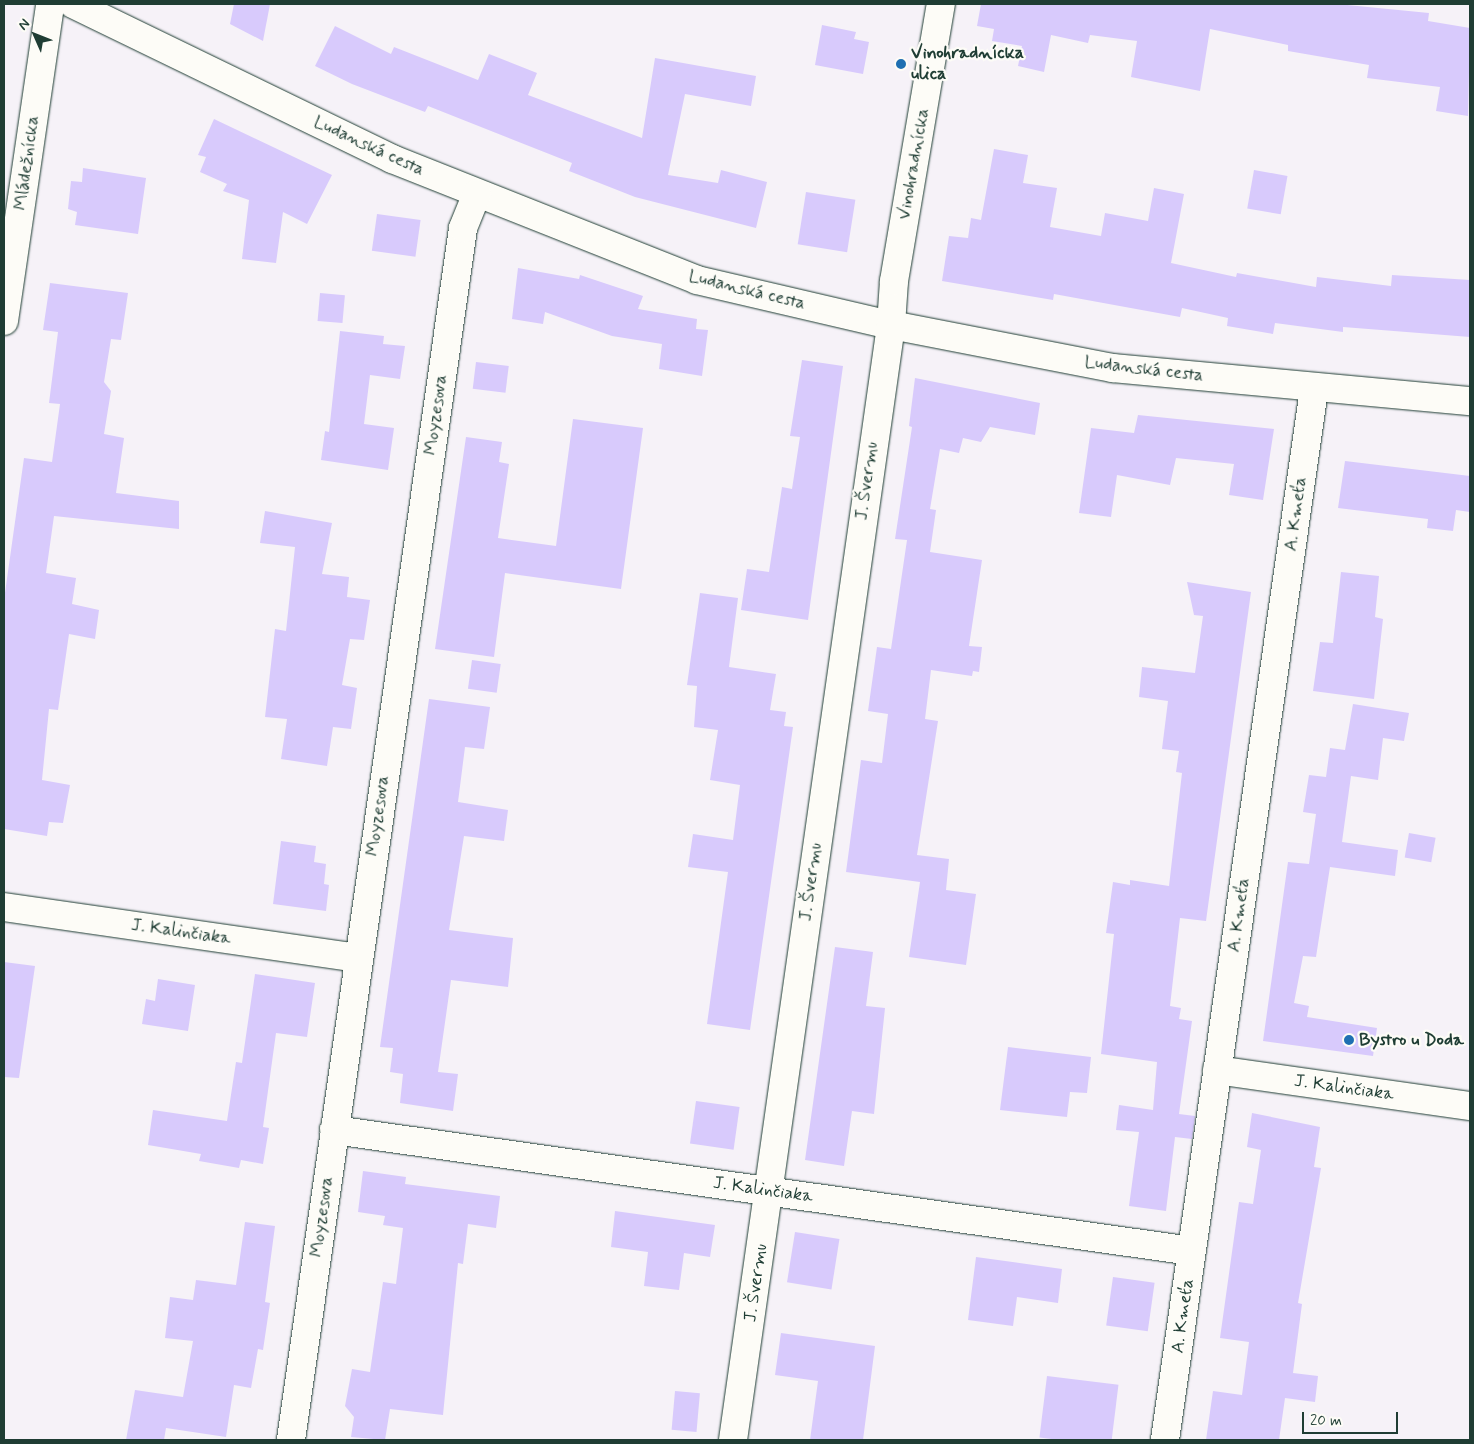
<!DOCTYPE html>
<html>
<head>
<meta charset="utf-8">
<style>
	body { margin:0 }
	#map { position:relative; width:1474px; height:1444px; overflow:hidden; background:#f6f2f8; font-family:Mynerve,sans-serif }
	div>[style] { position:absolute }
	.building>* { inset:0; background:#d8cafc; transform-origin:0 0 }
	.roads { filter:drop-shadow(0 0 1px #1f3d34) drop-shadow(0 0 1px #1f3d34) }
	.minor>* { height:28px; margin:-14px; padding:0 14px; transform-origin:14px; border-radius:14px; background:#fdfcf7 }
	.dots>* { width:14px; height:14px; translate:-50% -50%; box-sizing:border-box; border:2px solid #fdfcf7; border-radius:50% }
	span { translate:-50% -50%; white-space:nowrap; text-align:center; line-height:1.15; -webkit-text-stroke:4.5px #fdfcf7; paint-order:stroke }
	.poi-label { font-size:18px; color:#1f3d34; font-weight:700 }
	.left { translate:0 -50%; text-align:left }
	.street-label { font-size:18px; color:#1f3d34 }
	.frame { position:absolute; inset:0; border:5px solid #1f3d34; pointer-events:none }
	.north { position:absolute; left:10px; top:10px; width:50px; height:50px; -webkit-text-stroke:4px #fdfcf7; paint-order:stroke; rotate:314deg; font-size:14px; font-weight:700; line-height:20px; text-align:center; color:#1f3d34 }
	.north::after { content:''; display:block; margin:auto; width:18px; height:22px; background:#1f3d34; clip-path:polygon(50% 0,100% 100%,50% 72%,0 100%) }
	.scale { position:absolute; left:1302px; top:1412px; width:96px; height:22px; box-sizing:border-box; border:2px solid #1f3d34; border-top:0; padding-left:6px; font-size:15px; line-height:18px; white-space:nowrap; color:#1f3d34; -webkit-text-stroke:4px #fdfcf7; paint-order:stroke }
</style>
</head>
<body>
<div id="map">
	<div class="building">
		<i style="clip-path:polygon(234px 4px,270px 4px,263px 41px,230px 24px)"></i>
		<i style="clip-path:polygon(981px 4px,1337px 4px,1429px 13px,1428px 21px,1470px 28px,1468px 116px,1436px 111px,1440px 87px,1367px 78px,1369px 65px,1288px 51px,1288px 45px,1210px 29px,1200px 91px,1131px 77px,1137px 41px,1090px 35px,1088px 43px,1051px 35px,1044px 72px,1018px 66px,1022px 46px,992px 41px,994px 29px,977px 26px)"></i>
		<i style="clip-path:polygon(822px 25px,856px 32px,854px 39px,869px 42px,863px 74px,815px 65px)"></i>
		<i style="clip-path:polygon(335px 26px,391px 54px,394px 47px,478px 80px,489px 54px,537px 73px,528px 95px,642px 138px,655px 58px,756px 76px,751px 106px,685px 94px,668px 175px,718px 183px,721px 170px,767px 182px,756px 228px,635px 197px,569px 171px,572px 163px,428px 106px,425px 112px,352px 84px,315px 66px)"></i>
		<i style="clip-path:polygon(214px 119px,332px 175px,307px 224px,283px 212px,276px 263px,242px 259px,249px 200px,223px 191px,227px 184px,200px 172px,206px 157px,198px 155px)"></i>
		<i style="clip-path:polygon(994px 149px,1028px 155px,1023px 183px,1057px 188px,1050px 227px,1101px 236px,1105px 213px,1148px 221px,1154px 188px,1184px 194px,1171px 263px,1236px 277px,1237px 273px,1316px 287px,1317px 277px,1391px 286px,1392px 275px,1470px 280px,1470px 337px,1343px 327px,1343px 332px,1275px 323px,1273px 334px,1227px 326px,1228px 318px,1182px 308px,1180px 317px,1054px 294px,1053px 300px,942px 281px,949px 236px,968px 238px,971px 218px,981px 220px)"></i>
		<i style="clip-path:polygon(83px 168px,146px 178px,138px 234px,75px 225px,77px 212px,68px 209px,71px 181px,82px 182px)"></i>
		<i style="left:1254px;top:170px;width:34px;height:39px;rotate:10deg"></i>
		<i style="left:806px;top:192px;width:50px;height:53px;rotate:9deg"></i>
		<i style="left:377px;top:214px;width:44px;height:37px;rotate:8deg"></i>
		<i style="clip-path:polygon(518px 268px,579px 279px,580px 275px,643px 296px,638px 309px,697px 319px,696px 329px,708px 330px,702px 376px,659px 369px,662px 344px,612px 336px,545px 312px,543px 324px,512px 319px)"></i>
		<i style="clip-path:polygon(50px 283px,128px 293px,121px 340px,111px 339px,104px 382px,111px 391px,104px 434px,124px 438px,116px 493px,179px 501px,179px 529px,54px 516px,46px 573px,76px 578px,72px 604px,99px 610px,95px 639px,69px 634px,58px 710px,49px 709px,42px 780px,70px 785px,63px 823px,49px 822px,47px 836px,4px 829px,4px 600px,24px 458px,52px 462px,60px 404px,49px 403px,58px 332px,43px 330px)"></i>
		<i style="left:320px;top:293px;width:25px;height:28px;rotate:5deg"></i>
		<i style="clip-path:polygon(340px 331px,384px 336px,383px 344px,405px 346px,400px 379px,370px 375px,364px 424px,394px 428px,388px 470px,321px 460px,325px 431px,329px 432px)"></i>
		<i style="clip-path:polygon(802px 360px,843px 366px,808px 620px,741px 610px,747px 569px,769px 572px,782px 487px,792px 489px,800px 437px,790px 436px)"></i>
		<i style="left:476px;top:362px;width:33px;height:27px;rotate:7deg"></i>
		<i style="clip-path:polygon(915px 378px,1040px 403px,1035px 435px,990px 427px,981px 442px,963px 438px,959px 453px,940px 449px,930px 509px,936px 510px,930px 552px,982px 560px,969px 646px,982px 647px,979px 672px,973px 671px,972px 676px,931px 670px,925px 719px,938px 721px,917px 855px,949px 859px,946px 890px,976px 894px,966px 965px,909px 957px,920px 882px,846px 872px,861px 760px,882px 763px,888px 714px,868px 711px,877px 647px,891px 649px,907px 540px,895px 539px,912px 427px,909px 426px)"></i>
		<i style="clip-path:polygon(1138px 415px,1274px 429px,1263px 500px,1229px 495px,1234px 464px,1176px 458px,1170px 485px,1117px 475px,1111px 517px,1079px 513px,1091px 428px,1134px 433px)"></i>
		<i style="clip-path:polygon(573px 419px,643px 428px,621px 589px,505px 573px,494px 657px,435px 649px,466px 437px,502px 442px,499px 462px,509px 464px,498px 538px,556px 546px)"></i>
		<i style="clip-path:polygon(1345px 461px,1470px 476px,1470px 512px,1456px 510px,1453px 531px,1427px 528px,1428px 519px,1338px 508px)"></i>
		<i style="clip-path:polygon(265px 511px,332px 523px,322px 574px,349px 577px,347px 597px,370px 600px,364px 640px,350px 639px,342px 685px,357px 688px,351px 729px,333px 727px,327px 766px,281px 759px,287px 719px,265px 717px,275px 629px,286px 631px,295px 547px,260px 543px)"></i>
		<i style="clip-path:polygon(1341px 572px,1379px 576px,1375px 617px,1383px 619px,1374px 699px,1313px 691px,1320px 642px,1333px 643px)"></i>
		<i style="clip-path:polygon(1187px 582px,1251px 592px,1206px 921px,1180px 918px,1170px 1006px,1181px 1008px,1179px 1019px,1192px 1021px,1179px 1114px,1195px 1116px,1192px 1139px,1175px 1137px,1166px 1211px,1129px 1206px,1139px 1132px,1116px 1130px,1119px 1105px,1153px 1110px,1157px 1062px,1101px 1054px,1114px 934px,1106px 933px,1113px 882px,1130px 885px,1130px 880px,1169px 886px,1182px 773px,1176px 772px,1179px 751px,1162px 749px,1168px 701px,1139px 697px,1142px 667px,1195px 673px,1203px 616px,1194px 615px)"></i>
		<i style="clip-path:polygon(700px 593px,738px 598px,729px 667px,776px 674px,770px 710px,786px 712px,784px 726px,793px 727px,750px 1030px,707px 1024px,728px 872px,688px 867px,693px 834px,733px 840px,740px 785px,710px 780px,718px 730px,694px 727px,697px 686px,687px 685px)"></i>
		<i style="left:472px;top:660px;width:29px;height:29px;rotate:8deg"></i>
		<i style="clip-path:polygon(429px 699px,490px 707px,484px 749px,465px 747px,458px 802px,508px 810px,504px 841px,464px 836px,449px 930px,513px 938px,508px 987px,451px 980px,438px 1072px,458px 1074px,453px 1111px,400px 1103px,403px 1074px,390px 1072px,393px 1048px,380px 1047px)"></i>
		<i style="clip-path:polygon(1353px 704px,1409px 713px,1404px 741px,1383px 738px,1378px 780px,1351px 776px,1342px 842px,1398px 850px,1395px 876px,1330px 867px,1316px 957px,1303px 956px,1294px 1003px,1309px 1006px,1307px 1017px,1377px 1028px,1373px 1056px,1263px 1041px,1288px 862px,1309px 864px,1316px 814px,1303px 812px,1309px 775px,1326px 777px,1330px 748px,1345px 750px)"></i>
		<i style="left:1409px;top:833px;width:27px;height:25px;rotate:10deg"></i>
		<i style="clip-path:polygon(281px 841px,316px 846px,314px 862px,326px 864px,324px 884px,329px 885px,326px 911px,273px 904px)"></i>
		<i style="clip-path:polygon(835px 947px,873px 952px,866px 1006px,885px 1008px,874px 1114px,852px 1111px,844px 1166px,805px 1160px)"></i>
		<i style="clip-path:polygon(4px 962px,35px 966px,19px 1078px,4px 1077px)"></i>
		<i style="clip-path:polygon(255px 974px,315px 983px,307px 1037px,276px 1033px,263px 1127px,269px 1128px,263px 1164px,241px 1160px,239px 1168px,199px 1161px,201px 1154px,148px 1145px,153px 1110px,227px 1121px,236px 1062px,242px 1063px)"></i>
		<i style="clip-path:polygon(158px 979px,195px 985px,188px 1031px,142px 1024px,146px 999px,155px 1001px)"></i>
		<i style="clip-path:polygon(1008px 1047px,1091px 1057px,1087px 1093px,1070px 1092px,1067px 1117px,1000px 1110px)"></i>
		<i style="left:696px;top:1101px;width:44px;height:43px;rotate:8deg"></i>
		<i style="clip-path:polygon(1252px 1113px,1320px 1127px,1314px 1167px,1321px 1168px,1298px 1303px,1302px 1304px,1293px 1373px,1318px 1376px,1315px 1402px,1285px 1398px,1279px 1440px,1206px 1440px,1213px 1391px,1242px 1395px,1249px 1342px,1220px 1338px,1239px 1202px,1253px 1204px,1261px 1150px,1247px 1147px)"></i>
		<i style="clip-path:polygon(363px 1171px,406px 1177px,405px 1184px,500px 1196px,496px 1228px,468px 1224px,463px 1264px,458px 1263px,443px 1415px,390px 1409px,385px 1440px,351px 1437px,354px 1417px,345px 1406px,352px 1369px,370px 1372px,383px 1282px,396px 1284px,403px 1228px,383px 1225px,385px 1216px,358px 1212px)"></i>
		<i style="clip-path:polygon(615px 1211px,715px 1225px,710px 1257px,684px 1253px,679px 1290px,644px 1286px,648px 1252px,611px 1247px)"></i>
		<i style="clip-path:polygon(245px 1222px,275px 1226px,265px 1302px,270px 1303px,263px 1350px,258px 1349px,251px 1388px,234px 1385px,226px 1437px,166px 1428px,164px 1440px,126px 1440px,135px 1390px,183px 1397px,193px 1341px,165px 1338px,170px 1297px,193px 1300px,196px 1280px,236px 1285px)"></i>
		<i style="left:795px;top:1232px;width:45px;height:51px;rotate:9deg"></i>
		<i style="clip-path:polygon(976px 1257px,1062px 1269px,1058px 1303px,1017px 1297px,1013px 1326px,968px 1320px)"></i>
		<i style="left:1113px;top:1277px;width:42px;height:49px;rotate:8deg"></i>
		<i style="clip-path:polygon(781px 1333px,875px 1346px,863px 1440px,810px 1440px,818px 1381px,775px 1375px)"></i>
		<i style="left:1047px;top:1376px;width:72px;height:62px;rotate:7deg"></i>
		<i style="left:675px;top:1391px;width:25px;height:39px;rotate:5deg"></i>
	</div>
	<div class="roads">
		<div class="minor">
			<i style="left:73px;top:4px;width:355px;rotate:25.9deg"></i>
			<i style="left:392px;top:159px;width:328px;rotate:21.6deg"></i>
			<i style="left:697px;top:280px;width:199px;rotate:13.1deg"></i>
			<i style="left:891px;top:325px;width:226px;rotate:11deg"></i>
			<i style="left:1113px;top:368px;width:359px;rotate:5.3deg"></i>
			<i style="left:4px;top:321px;width:320px;rotate:-81.7deg"></i>
			<i style="left:4px;top:907px;width:357px;rotate:8.2deg"></i>
			<i style="left:1217px;top:1070px;width:256px;rotate:8.1deg"></i>
			<i style="left:334px;top:1130px;width:866px;rotate:8.03deg"></i>
			<i style="left:291px;top:1440px;width:1224px;rotate:-81.92deg"></i>
			<i style="left:463px;top:228px;width:37px;rotate:-68deg"></i>
			<i style="left:733px;top:1440px;width:1126px;rotate:-81.93deg"></i>
			<i style="left:891px;top:325px;width:44px;rotate:-86.1deg"></i>
			<i style="left:894px;top:281px;width:281px;rotate:-80.4deg"></i>
			<i style="left:1165px;top:1440px;width:1062px;rotate:-81.93deg"></i>
		</div>
	</div>
	<div class="dots">
		<i style="left:901px;top:64px;background:#1f6fb2"></i>
		<i style="left:1349px;top:1040px;background:#1f6fb2"></i>
	</div>
	<div class="poi-label">
		<span class="left" style="left:911px;top:64px">Vinohradnícka<br>ulica</span>
		<span class="left" style="left:1359px;top:1040px">Bystro u Doda</span>
	</div>
	<div class="street-label">
		<span style="left:369px;top:146px;rotate:25deg">Ludanská cesta</span>
		<span style="left:27px;top:163px;rotate:-82deg">Mládežnícka</span>
		<span style="left:914px;top:164px;rotate:-80deg">Vinohradnícka</span>
		<span style="left:747px;top:290px;rotate:14deg">Ludanská cesta</span>
		<span style="left:1144px;top:369px;rotate:7deg">Ludanská cesta</span>
		<span style="left:436px;top:415px;rotate:-82deg">Moyzesova</span>
		<span style="left:867px;top:481px;rotate:-82deg">J. Švermu</span>
		<span style="left:1296px;top:514px;rotate:-82deg">A. Kmeťa</span>
		<span style="left:378px;top:816px;rotate:-82deg">Moyzesova</span>
		<span style="left:811px;top:882px;rotate:-82deg">J. Švermu</span>
		<span style="left:1239px;top:915px;rotate:-82deg">A. Kmeťa</span>
		<span style="left:181px;top:932px;rotate:8deg">J. Kalinčiaka</span>
		<span style="left:1344px;top:1088px;rotate:8deg">J. Kalinčiaka</span>
		<span style="left:763px;top:1190px;rotate:8deg">J. Kalinčiaka</span>
		<span style="left:322px;top:1217px;rotate:-82deg">Moyzesova</span>
		<span style="left:756px;top:1283px;rotate:-82deg">J. Švermu</span>
		<span style="left:1183px;top:1316px;rotate:-82deg">A. Kmeťa</span>
	</div>
	<div class="frame"></div>
	<div class="north">N</div>
	<div class="scale">20 m</div>
</div>
</body>
</html>
